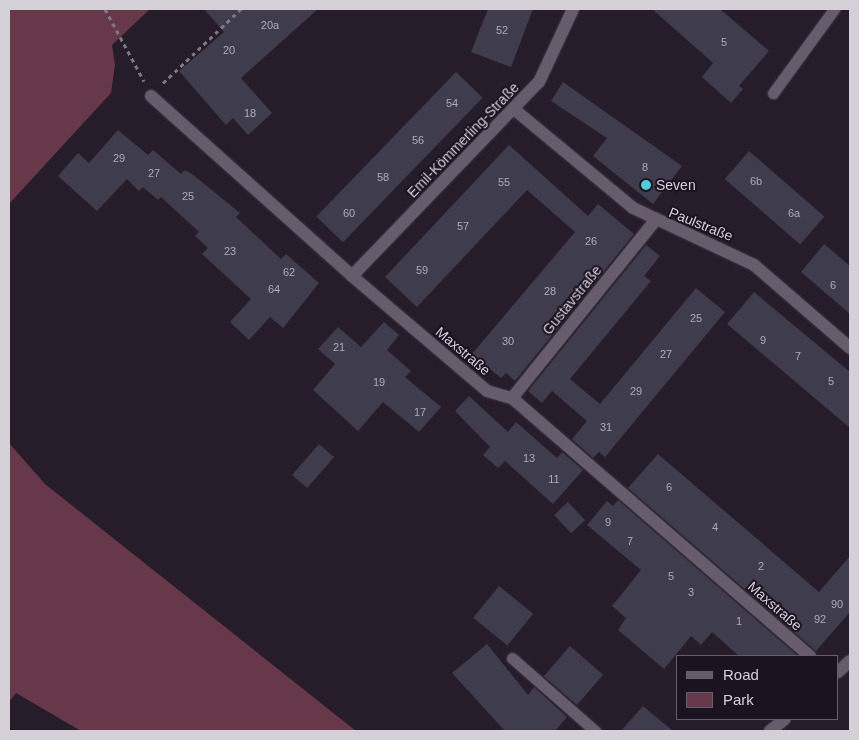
<!DOCTYPE html>
<html>
<head>
<meta charset="utf-8">
<style>
	body { margin:0 }
	#map { position:relative; width:859px; height:740px; overflow:hidden; background:#261c2a; font-family:Arial,sans-serif }
	div>[style] { position:absolute }
	.green>* { inset:0; background:#663849 }
	.building>* { inset:0; background:#3f3c4d; transform-origin:0 0 }
	.path>* { height:3px; margin-top:-1.5px; transform-origin:0; background:repeating-linear-gradient(90deg,#807883 0 4px,transparent 0 8px) }
	.roads { filter:drop-shadow(0 0 1px #3f3742) drop-shadow(0 0 1px #3f3742) }
	.lane>* { height:11px; margin:-5.5px; padding:0 5.5px; transform-origin:5.5px; border-radius:5.5px; background:#675c6c }
	.street>* { height:12px; margin:-6px; padding:0 6px; transform-origin:6px; border-radius:6px; background:#675c6c }
	.dots>* { width:14px; height:14px; translate:-50% -50%; box-sizing:border-box; border:2px solid #1c1321; border-radius:50% }
	span { translate:-50% -50%; white-space:nowrap; text-align:center; line-height:1.15; -webkit-text-stroke:4px #1c1321; paint-order:stroke }
	.number-label { font-size:11px; color:#b0aab5 }
	.number-label span { -webkit-text-stroke-width:0 }
	.street-label { font-size:14px; color:#d5cfd8 }
	.poi-label { font-size:14px; color:#d5cfd8 }
	.left { translate:0 -50%; text-align:left }
	.frame { position:absolute; inset:0; border:10px solid #d5cfd8; pointer-events:none }
	.legend { position:absolute; left:676px; top:655px; width:162px; height:65px; box-sizing:border-box; background:#1c1321; border:1px solid #665e6a; margin:0; padding:6px 9px; list-style:none; font-size:15px; color:#d5cfd8 }
	.legend li { display:flex; align-items:center; gap:10px; height:25px }
	.legend b { width:25px; border:1px solid #665e6a }
</style>
</head>
<body>
<div id="map">
	<div class="green">
		<i style="clip-path:polygon(9px 9px,150px 9px,112px 45px,115px 65px,111px 93px,9px 204px)"></i>
		<i style="clip-path:polygon(9px 443px,45px 484px,356px 731px,81px 731px,16px 693px,9px 702px)"></i>
	</div>
	<div class="building">
		<i style="clip-path:polygon(204px 9px,318px 9px,241px 78px,272px 113px,248px 135px,233px 118px,226px 125px,179px 71px,224px 32px)"></i>
		<i style="clip-path:polygon(488px 9px,533px 9px,511px 67px,471px 52px)"></i>
		<i style="clip-path:polygon(652px 9px,720px 9px,769px 51px,739px 86px,743px 89px,731px 103px,702px 77px,713px 63px)"></i>
		<i style="left:456px;top:72px;width:37px;height:201px;rotate:44deg"></i>
		<i style="clip-path:polygon(563px 82px,682px 166px,653px 204px,593px 156px,607px 138px,551px 101px)"></i>
		<i style="clip-path:polygon(118px 130px,148px 155px,153px 150px,181px 174px,185px 170px,192px 174px,240px 213px,236px 217px,281px 259px,286px 254px,319px 283px,283px 328px,270px 317px,249px 340px,230px 322px,251px 299px,202px 254px,208px 248px,195px 236px,199px 232px,161px 197px,158px 200px,143px 187px,139px 191px,127px 179px,97px 211px,58px 176px,78px 153px,89px 163px)"></i>
		<i style="clip-path:polygon(509px 145px,588px 216px,598px 204px,634px 234px,515px 381px,506px 373px,501px 378px,472px 354px,575px 232px,527px 190px,417px 307px,385px 277px)"></i>
		<i style="left:749px;top:151px;width:100px;height:37px;rotate:41deg"></i>
		<i style="clip-path:polygon(824px 244px,850px 266px,850px 314px,801px 272px)"></i>
		<i style="clip-path:polygon(646px 245px,660px 256px,644px 276px,651px 281px,570px 379px,600px 404px,696px 288px,725px 312px,605px 457px,599px 452px,593px 458px,572px 439px,587px 421px,552px 391px,542px 403px,528px 391px)"></i>
		<i style="clip-path:polygon(754px 292px,850px 372px,850px 428px,727px 324px)"></i>
		<i style="clip-path:polygon(384px 322px,399px 335px,387px 350px,411px 371px,405px 377px,441px 407px,419px 432px,383px 402px,358px 431px,313px 390px,335px 364px,318px 349px,338px 327px,361px 347px)"></i>
		<i style="clip-path:polygon(469px 396px,508px 432px,516px 422px,557px 458px,562px 452px,583px 470px,553px 504px,505px 461px,498px 468px,483px 455px,490px 447px,455px 411px)"></i>
		<i style="left:319px;top:444px;width:20px;height:41px;rotate:41deg"></i>
		<i style="clip-path:polygon(658px 454px,819px 592px,850px 556px,850px 612px,816px 651px,628px 488px)"></i>
		<i style="clip-path:polygon(618px 500px,798px 656px,739px 656px,712px 632px,701px 645px,691px 636px,664px 669px,618px 630px,626px 618px,612px 606px,641px 570px,587px 525px,607px 501px,613px 506px)"></i>
		<i style="left:568px;top:502px;width:25px;height:19px;rotate:47deg"></i>
		<i style="left:499px;top:586px;width:44px;height:41px;rotate:39deg"></i>
		<i style="clip-path:polygon(487px 644px,528px 695px,534px 687px,567px 717px,555px 731px,505px 731px,452px 673px)"></i>
		<i style="left:570px;top:646px;width:44px;height:40px;rotate:41deg"></i>
		<i style="clip-path:polygon(643px 706px,673px 731px,621px 731px)"></i>
	</div>
	<div class="path">
		<i style="left:105px;top:9px;width:82px;rotate:61.6deg"></i>
		<i style="left:163px;top:83px;width:108px;rotate:-43.5deg"></i>
	</div>
	<div class="roads">
		<div class="lane">
			<i style="left:773px;top:93px;width:104px;rotate:-54deg"></i>
			<i style="left:512px;top:658px;width:111px;rotate:41.3deg"></i>
		</div>
		<div class="street">
			<i style="left:151px;top:96px;width:270px;rotate:41.8deg"></i>
			<i style="left:352px;top:276px;width:177px;rotate:40.4deg"></i>
			<i style="left:487px;top:391px;width:26px;rotate:16deg"></i>
			<i style="left:512px;top:398px;width:394px;rotate:40.9deg"></i>
			<i style="left:515px;top:110px;width:153px;rotate:39.7deg"></i>
			<i style="left:633px;top:208px;width:134px;rotate:25.2deg"></i>
			<i style="left:754px;top:265px;width:127px;rotate:40.8deg"></i>
			<i style="left:352px;top:276px;width:269px;rotate:-46.1deg"></i>
			<i style="left:539px;top:82px;width:81px;rotate:-65deg"></i>
			<i style="left:512px;top:398px;width:228px;rotate:-51.1deg"></i>
			<i style="left:838px;top:672px;width:16px;rotate:-43deg"></i>
			<i style="left:770px;top:731px;width:19px;rotate:-39deg"></i>
		</div>
	</div>
	<div class="dots">
		<i style="left:646px;top:185px;background:#52cbda"></i>
	</div>
	<div class="number-label">
		<span style="left:270px;top:25px">20a</span>
		<span style="left:502px;top:30px">52</span>
		<span style="left:724px;top:42px">5</span>
		<span style="left:229px;top:50px">20</span>
		<span style="left:452px;top:103px">54</span>
		<span style="left:250px;top:113px">18</span>
		<span style="left:418px;top:140px">56</span>
		<span style="left:119px;top:158px">29</span>
		<span style="left:645px;top:167px">8</span>
		<span style="left:154px;top:173px">27</span>
		<span style="left:383px;top:177px">58</span>
		<span style="left:756px;top:181px">6b</span>
		<span style="left:504px;top:182px">55</span>
		<span style="left:188px;top:196px">25</span>
		<span style="left:349px;top:213px">60</span>
		<span style="left:794px;top:213px">6a</span>
		<span style="left:463px;top:226px">57</span>
		<span style="left:591px;top:241px">26</span>
		<span style="left:230px;top:251px">23</span>
		<span style="left:422px;top:270px">59</span>
		<span style="left:289px;top:272px">62</span>
		<span style="left:833px;top:285px">6</span>
		<span style="left:274px;top:289px">64</span>
		<span style="left:550px;top:291px">28</span>
		<span style="left:696px;top:318px">25</span>
		<span style="left:763px;top:340px">9</span>
		<span style="left:508px;top:341px">30</span>
		<span style="left:339px;top:347px">21</span>
		<span style="left:666px;top:354px">27</span>
		<span style="left:798px;top:356px">7</span>
		<span style="left:831px;top:381px">5</span>
		<span style="left:379px;top:382px">19</span>
		<span style="left:636px;top:391px">29</span>
		<span style="left:420px;top:412px">17</span>
		<span style="left:606px;top:427px">31</span>
		<span style="left:529px;top:458px">13</span>
		<span style="left:554px;top:479px">11</span>
		<span style="left:669px;top:487px">6</span>
		<span style="left:608px;top:522px">9</span>
		<span style="left:715px;top:527px">4</span>
		<span style="left:630px;top:541px">7</span>
		<span style="left:761px;top:566px">2</span>
		<span style="left:671px;top:576px">5</span>
		<span style="left:691px;top:592px">3</span>
		<span style="left:837px;top:604px">90</span>
		<span style="left:820px;top:619px">92</span>
		<span style="left:739px;top:621px">1</span>
	</div>
	<div class="street-label">
		<span style="left:463px;top:140px;rotate:-46deg">Emil-Kömmerling-Straße</span>
		<span style="left:701px;top:224px;rotate:22deg">Paulstraße</span>
		<span style="left:572px;top:300px;rotate:-51deg">Gustavstraße</span>
		<span style="left:463px;top:351px;rotate:40deg">Maxstraße</span>
		<span style="left:775px;top:606px;rotate:41deg">Maxstraße</span>
	</div>
	<div class="poi-label">
		<span class="left" style="left:656px;top:185px">Seven</span>
	</div>
	<div class="frame"></div>
	<ul class="legend">
	<li><b style="height:6px;background:#675c6c"></b>Road</li>
	<li><b style="height:14px;background:#663849"></b>Park</li>
	</ul>
</div>
</body>
</html>
